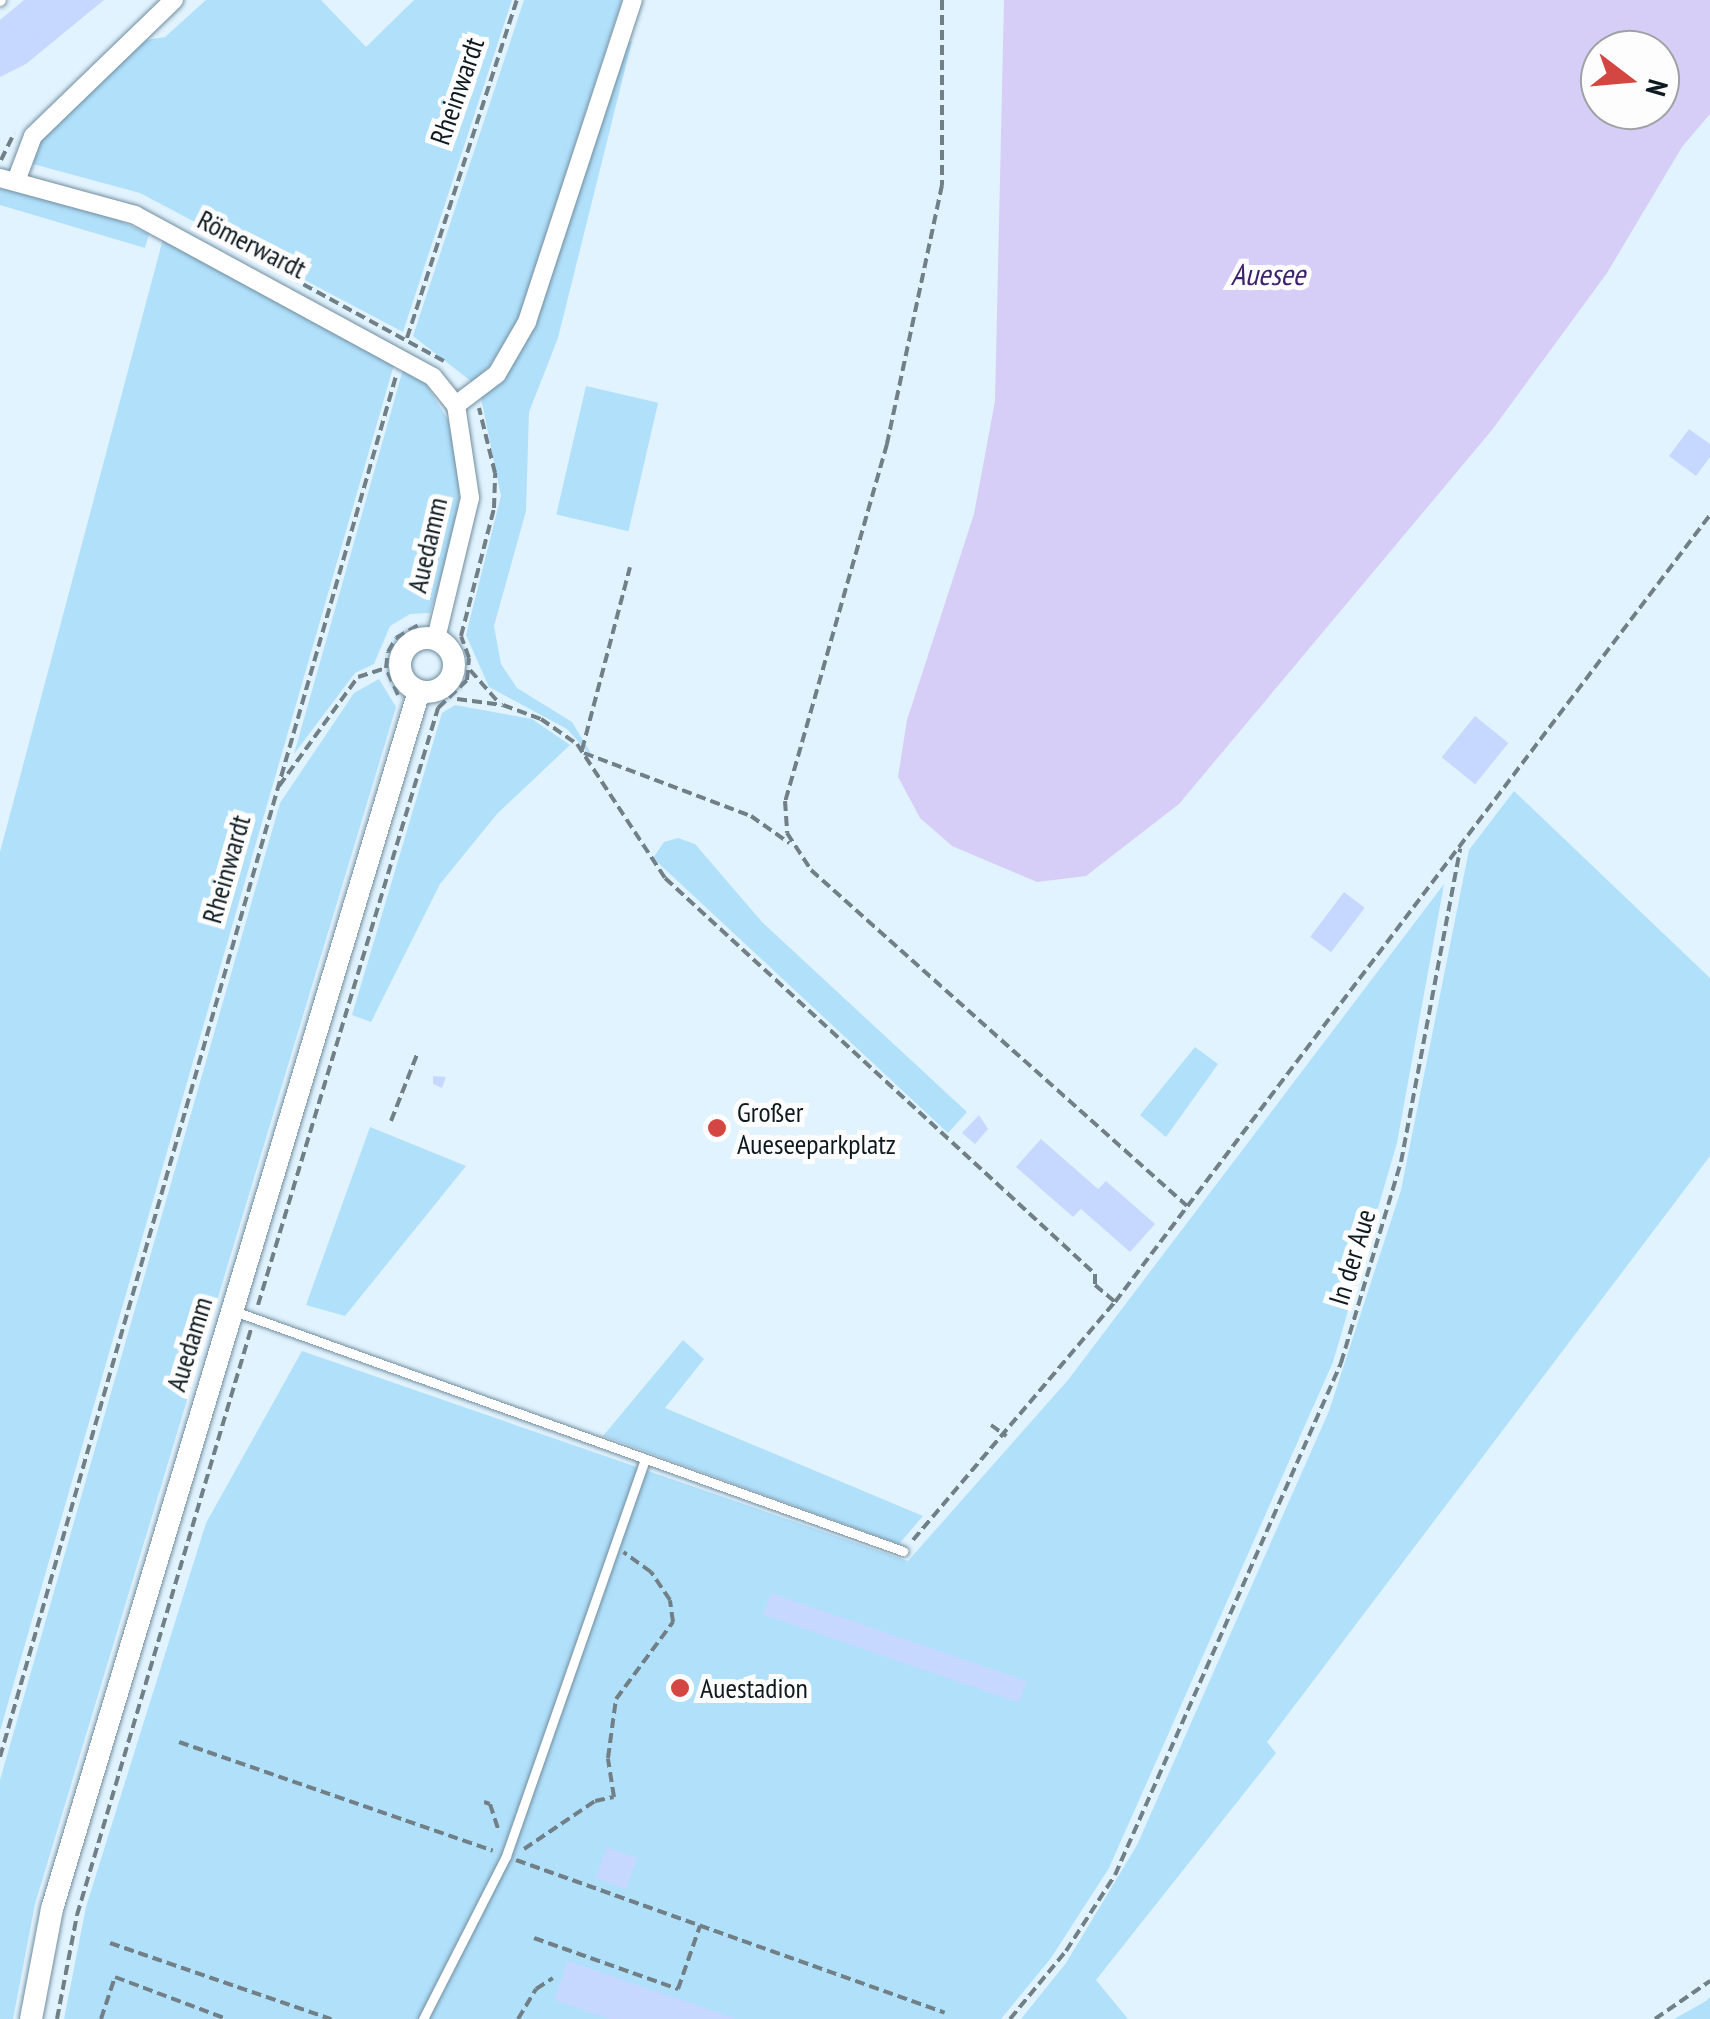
<!DOCTYPE html>
<html>
<head>
<meta charset="utf-8">
<style>
	body { margin:0 }
	#map { position:relative; width:1710px; height:2019px; overflow:hidden; background:#e1f3fe; font-family:"PT Sans Narrow",sans-serif }
	div>[style] { position:absolute }
	.green>* { inset:0; background:#b1e0fb; transform-origin:0 0 }
	.water>* { inset:0; background:#d7cef7 }
	.building>* { inset:0; background:#c6d8ff; transform-origin:0 0 }
	.path>* { height:4px; margin-top:-2px; transform-origin:0; background:repeating-linear-gradient(90deg,#717f87 0 10px,transparent 0 15px) }
	.roads { filter:drop-shadow(0 0 2px #718d9e) drop-shadow(0 0 2px #718d9e) }
	.lane>* { height:9px; margin:-4.5px; padding:0 4.5px; transform-origin:4.5px; border-radius:4.5px; background:#fff }
	.street>* { height:18px; margin:-9px; padding:0 9px; transform-origin:9px; border-radius:9px; background:#fff }
	.secondary>* { height:22px; margin:-11px; padding:0 11px; transform-origin:11px; border-radius:11px; background:#fff }
	.secondary>.ring { margin:-11px; padding:0; box-sizing:content-box; background:none; border:22px solid #fff; border-radius:50% }
	.dots>* { width:28px; height:28px; translate:-50% -50%; box-sizing:border-box; border:5px solid #fdfdfd; border-radius:50% }
	span { translate:-50% -50%; white-space:nowrap; text-align:center; line-height:1.15; -webkit-text-stroke:10px #fdfdfd; paint-order:stroke }
	.street-label { font-size:28px; color:#0f1a20 }
	.poi-label { font-size:28px; color:#0f1a20 }
	.left { translate:0 -50%; text-align:left }
	.water-label { font-size:30px; color:#3d226d; font-style:italic }
	.north { position:absolute; left:1580px; top:30px; width:100px; height:100px; box-sizing:border-box; background:#fdfdfd; border:2px solid #9ea2a5; border-radius:50%; rotate:106deg; font-size:28px; font-weight:700; line-height:40px; text-align:center; color:#0f1a20 }
	.north::after { content:''; display:block; margin:auto; width:35px; height:45px; background:#d44641; clip-path:polygon(50% 0,100% 100%,50% 72%,0 100%) }
</style>
</head>
<body>
<div id="map">
	<div class="green">
		<i style="clip-path:polygon(206px 0,321px 0,366px 47px,414px 0,512px 0,403px 332px,140px 193px,33px 164px,35px 144px,146px 40px,165px 37px)"></i>
		<i style="clip-path:polygon(524px 0,622px 0,518px 320px,489px 367px,472px 382px,413px 336px)"></i>
		<i style="clip-path:polygon(632px 41px,558px 338px,529px 412px,526px 511px,494px 626px,501px 664px,517px 688px,572px 722px,595px 760px,567px 729px,489px 687px,466px 635px,501px 496px,481px 398px,519px 354px,533px 324px,622px 45px)"></i>
		<i style="clip-path:polygon(0 188px,100px 212px,149px 234px,145px 248px,0 205px)"></i>
		<i style="clip-path:polygon(163px 239px,395px 361px,0 1731px,0 852px)"></i>
		<i style="clip-path:polygon(404px 366px,423px 379px,448px 420px,460px 477px,457px 526px,430px 613px,410px 614px,390px 626px,374px 664px,355px 673px,294px 754px)"></i>
		<i style="left:586px;top:386px;width:74px;height:132px;rotate:13deg"></i>
		<i style="clip-path:polygon(379px 679px,396px 707px,35px 1904px,13px 2019px,0 2019px,0 1780px,280px 803px,354px 693px)"></i>
		<i style="clip-path:polygon(455px 705px,532px 719px,570px 745px,497px 814px,440px 884px,371px 1022px,352px 1015px,442px 713px)"></i>
		<i style="clip-path:polygon(1514px 791px,1710px 978px,1710px 1156px,1267px 1742px,1276px 1753px,1096px 1980px,1128px 2019px,1021px 2019px,1066px 1963px,1137px 1845px,1329px 1411px,1401px 1190px,1469px 850px)"></i>
		<i style="clip-path:polygon(678px 838px,695px 844px,762px 922px,967px 1112px,948px 1133px,653px 858px,664px 842px)"></i>
		<i style="clip-path:polygon(1444px 884px,1397px 1143px,1333px 1362px,1109px 1868px,1051px 1958px,1001px 2019px,64px 2019px,86px 1907px,206px 1523px,302px 1351px,908px 1561px,1068px 1380px)"></i>
		<i style="clip-path:polygon(1195px 1047px,1218px 1064px,1166px 1137px,1140px 1115px)"></i>
		<i style="clip-path:polygon(370px 1127px,466px 1166px,345px 1316px,306px 1305px)"></i>
		<i style="clip-path:polygon(683px 1340px,704px 1359px,665px 1408px,923px 1516px,899px 1544px,603px 1436px)"></i>
		<i style="clip-path:polygon(1710px 1997px,1710px 2019px,1674px 2019px,1706px 2001px)"></i>
	</div>
	<div class="water">
		<i style="clip-path:polygon(evenodd,1004px 0,1710px 0,1710px 114px,1682px 147px,1607px 273px,1492px 430px,1179px 804px,1086px 876px,1037px 882px,952px 846px,920px 818px,898px 777px,907px 720px,974px 514px,995px 401px,1004px 0,1600px 50px,1660px 50px,1660px 110px,1600px 110px,1600px 50px)"></i>
	</div>
	<div class="building">
		<i style="clip-path:polygon(24px 0,104px 0,26px 64px,0 77px,0 20px)"></i>
		<i style="clip-path:polygon(1689px 429px,1710px 444px,1710px 457px,1696px 476px,1669px 456px)"></i>
		<i style="left:1475px;top:716px;width:43px;height:53px;rotate:39deg"></i>
		<i style="left:1344px;top:892px;width:26px;height:56px;rotate:37deg"></i>
		<i style="clip-path:polygon(433px 1076px,446px 1077px,442px 1088px,433px 1084px)"></i>
		<i style="clip-path:polygon(979px 1115px,988px 1129px,975px 1144px,962px 1133px)"></i>
		<i style="clip-path:polygon(1041px 1139px,1098px 1189px,1106px 1181px,1155px 1224px,1130px 1252px,1081px 1209px,1073px 1217px,1016px 1167px)"></i>
		<i style="left:771px;top:1593px;width:270px;height:23px;rotate:19deg"></i>
		<i style="left:607px;top:1847px;width:32px;height:33px;rotate:20deg"></i>
		<i style="clip-path:polygon(568px 1961px,734px 2018px,734px 2019px,610px 2019px,554px 2000px)"></i>
	</div>
	<div class="path">
		<i style="left:942px;top:0;width:185px;rotate:90deg"></i>
		<i style="left:942px;top:185px;width:265px;rotate:102deg"></i>
		<i style="left:887px;top:444px;width:371px;rotate:105.9deg"></i>
		<i style="left:785px;top:801px;width:32px;rotate:86deg"></i>
		<i style="left:787px;top:833px;width:44px;rotate:57deg"></i>
		<i style="left:811px;top:870px;width:504px;rotate:41.78deg"></i>
		<i style="left:1px;top:160px;width:30px;rotate:-64deg"></i>
		<i style="left:277px;top:270px;width:190px;rotate:28.6deg"></i>
		<i style="left:407px;top:338px;width:355px;rotate:-72deg"></i>
		<i style="left:470px;top:670px;width:45px;rotate:48.6deg"></i>
		<i style="left:398px;top:695px;width:30px;rotate:-114deg"></i>
		<i style="left:386px;top:668px;width:16px;rotate:-83deg"></i>
		<i style="left:388px;top:652px;width:16px;rotate:-60deg"></i>
		<i style="left:396px;top:638px;width:28px;rotate:-30deg"></i>
		<i style="left:457px;top:699px;width:46px;rotate:7.4deg"></i>
		<i style="left:503px;top:705px;width:40px;rotate:20.2deg"></i>
		<i style="left:541px;top:719px;width:44px;rotate:34.8deg"></i>
		<i style="left:577px;top:744px;width:160px;rotate:56.7deg"></i>
		<i style="left:665px;top:878px;width:585px;rotate:42.64deg"></i>
		<i style="left:1095px;top:1274px;width:11px;rotate:90deg"></i>
		<i style="left:1095px;top:1285px;width:26px;rotate:40deg"></i>
		<i style="left:582px;top:750px;width:189px;rotate:-75.3deg"></i>
		<i style="left:584px;top:753px;width:178px;rotate:20.7deg"></i>
		<i style="left:751px;top:816px;width:47px;rotate:35.4deg"></i>
		<i style="left:279px;top:786px;width:135px;rotate:-54.1deg"></i>
		<i style="left:358px;top:677px;width:29px;rotate:-18deg"></i>
		<i style="left:391px;top:1121px;width:74px;rotate:-68.6deg"></i>
		<i style="left:258px;top:1305px;width:624px;rotate:-73.22deg"></i>
		<i style="left:438px;top:708px;width:40px;rotate:-44deg"></i>
		<i style="left:467px;top:680px;width:22px;rotate:-85deg"></i>
		<i style="left:469px;top:658px;width:23px;rotate:-110deg"></i>
		<i style="left:461px;top:636px;width:132px;rotate:-75.5deg"></i>
		<i style="left:494px;top:508px;width:35px;rotate:-88deg"></i>
		<i style="left:495px;top:473px;width:67px;rotate:-103.8deg"></i>
		<i style="left:991px;top:1425px;width:19px;rotate:36deg"></i>
		<i style="left:913px;top:1540px;width:312px;rotate:-49.7deg"></i>
		<i style="left:1115px;top:1302px;width:987px;rotate:-52.91deg"></i>
		<i style="left:179px;top:1742px;width:332px;rotate:19.1deg"></i>
		<i style="left:0;top:1757px;width:1437px;rotate:-74deg"></i>
		<i style="left:484px;top:1802px;width:6px;rotate:18deg"></i>
		<i style="left:490px;top:1804px;width:29px;rotate:72deg"></i>
		<i style="left:524px;top:1849px;width:86px;rotate:-34.1deg"></i>
		<i style="left:595px;top:1801px;width:19px;rotate:-12deg"></i>
		<i style="left:614px;top:1797px;width:39px;rotate:-99deg"></i>
		<i style="left:608px;top:1758px;width:60px;rotate:-82.3deg"></i>
		<i style="left:616px;top:1699px;width:96px;rotate:-53.5deg"></i>
		<i style="left:673px;top:1622px;width:22px;rotate:-98deg"></i>
		<i style="left:670px;top:1600px;width:34px;rotate:-124deg"></i>
		<i style="left:651px;top:1572px;width:34px;rotate:-144deg"></i>
		<i style="left:516px;top:1860px;width:455px;rotate:19.6deg"></i>
		<i style="left:534px;top:1938px;width:153px;rotate:19.5deg"></i>
		<i style="left:678px;top:1989px;width:67px;rotate:-70.8deg"></i>
		<i style="left:110px;top:1943px;width:234px;rotate:19deg"></i>
		<i style="left:57px;top:2019px;width:106px;rotate:-79.1deg"></i>
		<i style="left:77px;top:1915px;width:611px;rotate:-73.46deg"></i>
		<i style="left:101px;top:2019px;width:44px;rotate:-71.6deg"></i>
		<i style="left:115px;top:1977px;width:120px;rotate:20.6deg"></i>
		<i style="left:518px;top:2019px;width:35px;rotate:-59deg"></i>
		<i style="left:536px;top:1989px;width:20px;rotate:-33deg"></i>
		<i style="left:1010px;top:2019px;width:88px;rotate:-50.5deg"></i>
		<i style="left:1066px;top:1951px;width:90px;rotate:-57.2deg"></i>
		<i style="left:1115px;top:1875px;width:560px;rotate:-66.18deg"></i>
		<i style="left:1341px;top:1363px;width:210px;rotate:-73.4deg"></i>
		<i style="left:1401px;top:1162px;width:319px;rotate:-79.3deg"></i>
		<i style="left:1655px;top:2019px;width:67px;rotate:-34.6deg"></i>
	</div>
	<div class="roads">
		<div class="lane">
			<i style="left:0;top:1px;width:1px;rotate:-45deg"></i>
			<i style="left:234px;top:1311px;width:711px;rotate:19.74deg"></i>
			<i style="left:423px;top:2019px;width:183px;rotate:-63deg"></i>
			<i style="left:506px;top:1856px;width:421px;rotate:-70.7deg"></i>
		</div>
		<div class="street">
			<i style="left:0;top:178px;width:140px;rotate:15.3deg"></i>
			<i style="left:135px;top:215px;width:339px;rotate:28.5deg"></i>
			<i style="left:433px;top:377px;width:36px;rotate:51deg"></i>
			<i style="left:456px;top:405px;width:94px;rotate:81.4deg"></i>
			<i style="left:470px;top:498px;width:145px;rotate:103.6deg"></i>
			<i style="left:16px;top:181px;width:48px;rotate:-69.3deg"></i>
			<i style="left:33px;top:136px;width:196px;rotate:-44deg"></i>
			<i style="left:456px;top:405px;width:51px;rotate:-37.1deg"></i>
			<i style="left:497px;top:374px;width:60px;rotate:-60deg"></i>
			<i style="left:527px;top:322px;width:339px;rotate:-71.8deg"></i>
		</div>
		<div class="secondary">
			<i class="ring" style="left:400px;top:638px;width:32px;height:32px"></i>
			<i style="left:31px;top:2019px;width:112px;rotate:-79.2deg"></i>
			<i style="left:52px;top:1909px;width:1272px;rotate:-73.23deg"></i>
		</div>
	</div>
	<div class="dots">
		<i style="left:717px;top:1128px;background:#d44641"></i>
		<i style="left:680px;top:1688px;background:#d44641"></i>
	</div>
	<div class="street-label">
		<span style="left:457px;top:91px;rotate:-71deg">Rheinwardt</span>
		<span style="left:252px;top:244px;rotate:27deg">Römerwardt</span>
		<span style="left:427px;top:545px;rotate:-77deg">Auedamm</span>
		<span style="left:226px;top:869px;rotate:-74deg">Rheinwardt</span>
		<span style="left:1352px;top:1257px;rotate:-73deg">In der Aue</span>
		<span style="left:189px;top:1344px;rotate:-73deg">Auedamm</span>
	</div>
	<div class="poi-label">
		<span class="left" style="left:737px;top:1128px">Großer<br>Aueseeparkplatz</span>
		<span class="left" style="left:700px;top:1688px">Auestadion</span>
	</div>
	<div class="water-label">
		<span style="left:1268px;top:274px">Auesee</span>
	</div>
	<div class="north">N</div>
</div>
</body>
</html>
